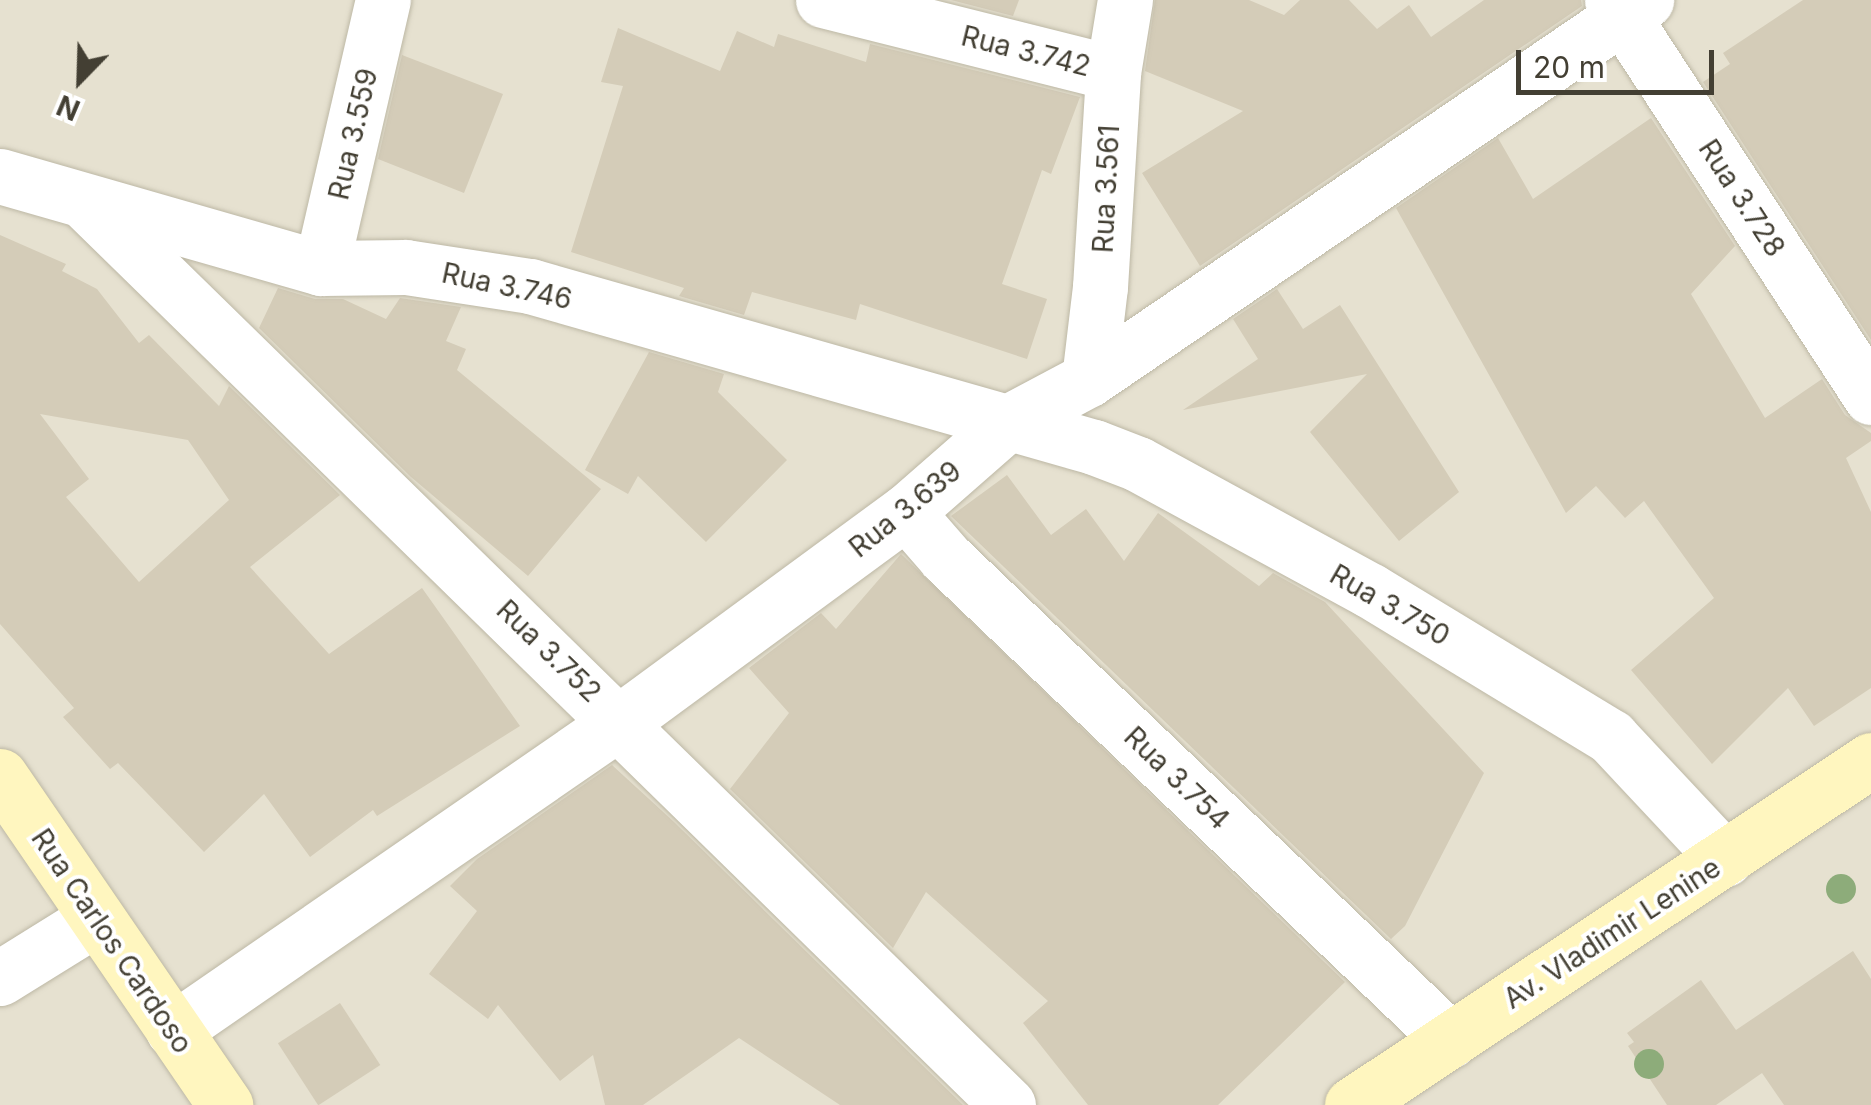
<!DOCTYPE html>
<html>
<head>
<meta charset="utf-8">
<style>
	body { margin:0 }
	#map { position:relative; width:1871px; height:1105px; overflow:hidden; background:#f2efe2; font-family:Inter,sans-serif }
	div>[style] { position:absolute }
	.residential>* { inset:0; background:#e6e1d0; transform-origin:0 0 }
	.building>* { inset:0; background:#d4ccb8; transform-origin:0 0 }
	.roads { filter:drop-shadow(0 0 2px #bdb8a5) drop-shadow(0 0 2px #bdb8a5) }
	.street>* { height:55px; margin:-27.5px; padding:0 27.5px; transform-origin:27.5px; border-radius:27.5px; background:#fff }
	.secondary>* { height:55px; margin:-27.5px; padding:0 27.5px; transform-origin:27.5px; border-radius:27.5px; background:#fff6bf }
	.trees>* { width:30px; height:30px; margin:-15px; border-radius:50%; background:#8dac7a }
	span { translate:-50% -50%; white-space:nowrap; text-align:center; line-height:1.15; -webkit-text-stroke:8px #fff; paint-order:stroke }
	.street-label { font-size:28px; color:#433f33 }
	.north { position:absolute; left:30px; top:30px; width:100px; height:100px; -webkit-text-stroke:8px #fff; paint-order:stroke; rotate:203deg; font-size:28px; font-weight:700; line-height:40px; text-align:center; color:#433f33 }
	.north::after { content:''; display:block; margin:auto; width:35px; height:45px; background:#433f33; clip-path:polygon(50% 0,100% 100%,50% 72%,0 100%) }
	.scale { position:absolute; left:1516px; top:50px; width:198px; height:45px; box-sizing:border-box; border:5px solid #433f33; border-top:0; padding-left:12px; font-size:30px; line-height:35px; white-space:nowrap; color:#433f33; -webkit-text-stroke:8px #fff; paint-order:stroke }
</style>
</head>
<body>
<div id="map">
	<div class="residential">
		<i style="left:0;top:0;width:1871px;height:1105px"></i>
	</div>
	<div class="building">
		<i style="clip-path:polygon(951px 0,1019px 0,1013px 16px)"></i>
		<i style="clip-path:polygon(1155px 0,1249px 0,1284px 15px,1300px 0,1349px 0,1377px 29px,1409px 5px,1431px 37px,1484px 0,1581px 0,1582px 6px,1200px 266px,1142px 173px,1243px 111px,1145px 71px)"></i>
		<i style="clip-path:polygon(1803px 0,1871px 0,1871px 340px,1703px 82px,1730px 64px,1723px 53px)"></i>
		<i style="clip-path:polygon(618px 28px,720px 71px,737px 31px,774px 47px,778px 34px,866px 62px,870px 44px,1080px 97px,1051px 174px,1042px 170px,1002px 284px,1047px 299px,1027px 359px,860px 304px,856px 320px,752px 292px,744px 315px,679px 296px,684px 288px,571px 252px,623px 86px,601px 82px)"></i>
		<i style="clip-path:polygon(402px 55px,503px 94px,464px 193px,378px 159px)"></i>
		<i style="clip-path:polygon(1651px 118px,1735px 246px,1691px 294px,1765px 418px,1822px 379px,1845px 415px,1871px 433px,1871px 441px,1846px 458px,1871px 512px,1871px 688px,1814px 726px,1788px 688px,1712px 764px,1631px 670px,1714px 598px,1644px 501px,1625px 518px,1596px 486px,1566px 513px,1396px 208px,1498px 138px,1533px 199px)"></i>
		<i style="clip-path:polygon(evenodd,0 235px,66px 264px,62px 271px,97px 289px,139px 343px,149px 335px,219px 406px,229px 386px,340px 495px,250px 567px,329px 654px,422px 588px,520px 726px,377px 816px,373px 810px,310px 857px,264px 794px,204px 852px,118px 763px,110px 769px,63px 717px,74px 708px,0 624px,0 235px,40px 414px,188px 440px,229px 500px,139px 582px,66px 497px,89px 479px,40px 414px)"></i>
		<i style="clip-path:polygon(278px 288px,315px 299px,343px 299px,386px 319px,400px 298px,461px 307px,446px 341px,466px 349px,457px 370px,601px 489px,528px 576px,411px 477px,259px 328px)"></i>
		<i style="clip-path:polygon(1277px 289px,1303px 329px,1340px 305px,1459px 492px,1399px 541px,1310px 432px,1367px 374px,1183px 410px,1258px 359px,1233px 319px)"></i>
		<i style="clip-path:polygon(649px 352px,724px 374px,718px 392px,787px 460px,706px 542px,638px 476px,628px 494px,585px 470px)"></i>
		<i style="clip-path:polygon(1007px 475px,1051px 535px,1086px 509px,1124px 561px,1158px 513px,1259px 586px,1273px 573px,1325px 602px,1484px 773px,1405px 926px,1391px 939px,951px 516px)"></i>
		<i style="clip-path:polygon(901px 554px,1345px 982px,1218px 1105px,1088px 1105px,1023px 1023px,1048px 1001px,926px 892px,893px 948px,730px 789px,789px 713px,749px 668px,821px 613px,836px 629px)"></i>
		<i style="clip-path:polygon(612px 765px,673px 821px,963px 1105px,840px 1105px,739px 1038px,643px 1105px,605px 1105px,593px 1055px,560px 1081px,498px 1005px,488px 1019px,429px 974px,477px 911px,450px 886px,477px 859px)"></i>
		<i style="clip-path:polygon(1853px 951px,1871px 979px,1871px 1105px,1784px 1105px,1762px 1073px,1716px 1105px,1667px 1105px,1628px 1046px,1634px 1042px,1627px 1033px,1701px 980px,1736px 1030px)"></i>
		<i style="left:340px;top:1003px;width:74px;height:74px;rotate:57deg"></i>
	</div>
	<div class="roads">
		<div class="street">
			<i style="left:823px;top:0;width:299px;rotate:14.1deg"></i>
			<i style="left:1612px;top:0;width:474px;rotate:56.9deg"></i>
			<i style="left:0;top:176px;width:334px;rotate:16deg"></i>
			<i style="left:321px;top:268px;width:85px;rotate:-0.7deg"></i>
			<i style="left:406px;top:267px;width:125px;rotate:8.7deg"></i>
			<i style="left:530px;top:286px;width:587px;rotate:15.93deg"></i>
			<i style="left:1094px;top:447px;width:47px;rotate:21.1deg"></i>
			<i style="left:1138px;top:464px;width:265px;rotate:28.6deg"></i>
			<i style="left:1371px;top:591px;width:281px;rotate:31.3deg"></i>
			<i style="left:1611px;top:737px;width:167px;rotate:46.9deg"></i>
			<i style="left:88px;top:205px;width:1287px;rotate:44.37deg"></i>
			<i style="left:321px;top:268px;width:275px;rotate:-77deg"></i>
			<i style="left:1089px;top:379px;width:93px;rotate:-83.2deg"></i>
			<i style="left:1100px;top:287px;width:214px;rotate:-86.5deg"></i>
			<i style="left:1113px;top:73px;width:74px;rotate:-80.7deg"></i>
			<i style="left:906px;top:512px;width:61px;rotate:49deg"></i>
			<i style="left:946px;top:558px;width:698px;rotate:43.67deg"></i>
			<i style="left:0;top:978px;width:112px;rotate:-31.8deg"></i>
			<i style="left:173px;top:1030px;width:544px;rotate:-34.6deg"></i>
			<i style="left:621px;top:721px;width:353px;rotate:-36.3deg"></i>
			<i style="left:906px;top:512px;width:138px;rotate:-41.2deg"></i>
			<i style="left:1010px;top:421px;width:89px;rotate:-28deg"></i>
			<i style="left:1089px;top:379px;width:674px;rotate:-34.23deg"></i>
		</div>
		<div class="secondary">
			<i style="left:0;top:776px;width:399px;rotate:55.6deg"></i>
			<i style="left:1352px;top:1105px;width:623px;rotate:-33.61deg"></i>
		</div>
	</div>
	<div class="trees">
		<i style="left:1841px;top:889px"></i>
		<i style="left:1649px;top:1064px"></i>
	</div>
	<div class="street-label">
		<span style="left:1026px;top:51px;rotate:14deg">Rua 3.742</span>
		<span style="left:353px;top:134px;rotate:-77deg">Rua 3.559</span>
		<span style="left:1106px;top:189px;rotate:-87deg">Rua 3.561</span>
		<span style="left:1742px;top:198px;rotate:57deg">Rua 3.728</span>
		<span style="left:507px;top:286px;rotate:12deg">Rua 3.746</span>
		<span style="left:905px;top:509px;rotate:-39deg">Rua 3.639</span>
		<span style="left:1390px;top:605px;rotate:30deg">Rua 3.750</span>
		<span style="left:549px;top:651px;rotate:44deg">Rua 3.752</span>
		<span style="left:1177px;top:778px;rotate:44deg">Rua 3.754</span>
		<span style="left:1612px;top:933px;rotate:-33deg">Av. Vladimir Lenine</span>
		<span style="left:112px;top:941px;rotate:56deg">Rua Carlos Cardoso</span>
	</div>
	<div class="north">N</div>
	<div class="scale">20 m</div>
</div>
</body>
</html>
